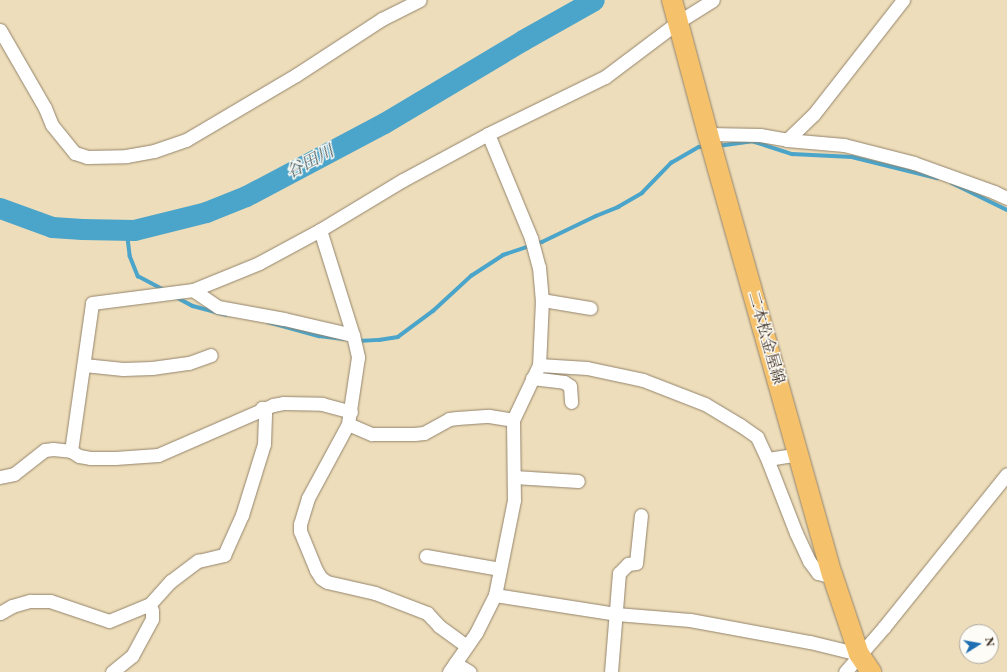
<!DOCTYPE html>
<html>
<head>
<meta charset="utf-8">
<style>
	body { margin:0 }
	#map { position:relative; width:1007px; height:672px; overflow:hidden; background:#edddba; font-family:"EB Garamond","Noto Serif JP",serif }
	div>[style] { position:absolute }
	.stream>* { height:3.5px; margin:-1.75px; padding:0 1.75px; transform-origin:1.75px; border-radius:1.75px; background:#4ba4c9 }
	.river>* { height:21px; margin:-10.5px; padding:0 10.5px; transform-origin:10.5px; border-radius:10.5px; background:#4ba4c9 }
	.roads { filter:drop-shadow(0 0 1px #94846c) drop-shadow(0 0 1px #94846c) }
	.street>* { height:13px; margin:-6.5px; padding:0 6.5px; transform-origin:6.5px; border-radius:6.5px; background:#fff }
	.primary>* { height:20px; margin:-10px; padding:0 10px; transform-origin:10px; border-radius:10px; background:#f5c16b }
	span { translate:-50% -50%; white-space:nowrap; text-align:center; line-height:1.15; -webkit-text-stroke:3px #fdfcf7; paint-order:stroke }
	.street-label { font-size:16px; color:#3b2a1e }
	.water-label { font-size:17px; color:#415b62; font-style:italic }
	.north { position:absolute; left:959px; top:624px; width:40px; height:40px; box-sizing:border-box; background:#fdfcf7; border:1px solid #afa8a0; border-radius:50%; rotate:79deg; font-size:11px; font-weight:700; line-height:16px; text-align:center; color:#3b2a1e }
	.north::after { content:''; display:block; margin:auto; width:14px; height:18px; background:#1f6fb2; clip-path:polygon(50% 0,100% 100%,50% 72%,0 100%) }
</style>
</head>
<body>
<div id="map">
	<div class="stream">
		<i style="left:718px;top:146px;width:34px;rotate:-8deg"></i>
		<i style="left:752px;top:141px;width:42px;rotate:18deg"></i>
		<i style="left:792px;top:154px;width:60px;rotate:2.9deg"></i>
		<i style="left:852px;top:157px;width:88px;rotate:13.9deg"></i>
		<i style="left:952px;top:183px;width:61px;rotate:26.1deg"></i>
		<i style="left:127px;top:230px;width:26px;rotate:83deg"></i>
		<i style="left:130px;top:256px;width:22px;rotate:68deg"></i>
		<i style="left:138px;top:276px;width:30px;rotate:28deg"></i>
		<i style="left:176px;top:297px;width:19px;rotate:28deg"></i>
		<i style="left:193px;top:306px;width:34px;rotate:15deg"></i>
		<i style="left:268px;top:322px;width:53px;rotate:15.4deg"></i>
		<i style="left:319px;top:336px;width:25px;rotate:7deg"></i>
		<i style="left:358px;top:341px;width:21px;rotate:-3deg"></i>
		<i style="left:379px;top:340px;width:19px;rotate:-9deg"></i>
		<i style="left:398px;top:337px;width:44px;rotate:-36.6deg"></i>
		<i style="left:433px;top:311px;width:52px;rotate:-42.6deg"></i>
		<i style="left:471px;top:276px;width:38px;rotate:-33deg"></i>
		<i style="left:503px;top:255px;width:41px;rotate:-18.4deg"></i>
		<i style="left:542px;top:242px;width:60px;rotate:-25.7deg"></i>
		<i style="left:596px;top:216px;width:24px;rotate:-22deg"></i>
		<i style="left:618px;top:207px;width:28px;rotate:-30deg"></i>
		<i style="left:642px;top:193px;width:42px;rotate:-46deg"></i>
		<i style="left:671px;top:163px;width:32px;rotate:-30deg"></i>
		<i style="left:699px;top:147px;width:7px"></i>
	</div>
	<div class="river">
		<i style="left:0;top:208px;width:55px;rotate:20.1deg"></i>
		<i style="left:52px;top:227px;width:30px;rotate:4deg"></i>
		<i style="left:82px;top:229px;width:52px;rotate:1.1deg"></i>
		<i style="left:134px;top:230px;width:74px;rotate:-14deg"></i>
		<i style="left:206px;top:212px;width:43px;rotate:-21.8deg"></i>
		<i style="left:246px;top:196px;width:156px;rotate:-27.9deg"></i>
		<i style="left:384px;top:123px;width:162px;rotate:-30.8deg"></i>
		<i style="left:523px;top:40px;width:81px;rotate:-29.4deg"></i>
	</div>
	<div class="roads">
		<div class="street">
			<i style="left:0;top:30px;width:90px;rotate:60deg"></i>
			<i style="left:45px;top:108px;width:18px;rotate:68deg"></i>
			<i style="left:52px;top:125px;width:36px;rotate:51deg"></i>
			<i style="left:75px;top:153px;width:13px;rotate:18deg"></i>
			<i style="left:87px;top:157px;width:39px;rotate:-1deg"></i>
			<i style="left:126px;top:156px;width:28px;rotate:-10deg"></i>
			<i style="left:154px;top:151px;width:34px;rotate:-19deg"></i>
			<i style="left:186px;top:140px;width:128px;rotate:-30.6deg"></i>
			<i style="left:296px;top:75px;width:103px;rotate:-33.1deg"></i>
			<i style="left:382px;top:19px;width:42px;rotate:-26.6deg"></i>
			<i style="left:488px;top:134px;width:113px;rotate:67.5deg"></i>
			<i style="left:531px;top:238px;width:30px;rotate:75deg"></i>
			<i style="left:539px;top:267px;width:33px;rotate:85deg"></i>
			<i style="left:542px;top:300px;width:65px;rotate:92.6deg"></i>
			<i style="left:539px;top:365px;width:61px;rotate:115.3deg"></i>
			<i style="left:513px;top:420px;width:80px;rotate:89.3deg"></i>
			<i style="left:514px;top:500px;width:97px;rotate:101.3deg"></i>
			<i style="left:495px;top:595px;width:122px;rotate:8.9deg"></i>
			<i style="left:616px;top:614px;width:74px;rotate:4.6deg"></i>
			<i style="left:690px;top:620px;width:122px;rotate:10.4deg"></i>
			<i style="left:810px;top:642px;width:50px;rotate:13.8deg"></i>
			<i style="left:708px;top:134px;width:52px;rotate:1.1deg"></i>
			<i style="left:760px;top:135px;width:27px;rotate:10deg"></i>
			<i style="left:787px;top:140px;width:57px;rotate:5deg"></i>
			<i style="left:844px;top:145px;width:72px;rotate:14.4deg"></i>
			<i style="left:914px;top:163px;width:85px;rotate:19.9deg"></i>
			<i style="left:994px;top:192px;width:14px;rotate:25deg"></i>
			<i style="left:787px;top:140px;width:37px;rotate:-44deg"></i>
			<i style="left:814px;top:114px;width:145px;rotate:-52deg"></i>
			<i style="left:320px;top:230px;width:110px;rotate:72.6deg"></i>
			<i style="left:353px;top:335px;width:23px;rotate:77deg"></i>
			<i style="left:358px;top:357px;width:68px;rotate:98.5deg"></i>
			<i style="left:348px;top:424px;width:84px;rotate:118.4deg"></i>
			<i style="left:308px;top:498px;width:27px;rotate:107deg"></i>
			<i style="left:300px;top:524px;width:7px;rotate:90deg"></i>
			<i style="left:300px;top:531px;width:42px;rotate:67.7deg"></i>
			<i style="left:316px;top:570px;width:9px;rotate:58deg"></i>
			<i style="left:321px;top:578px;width:7px;rotate:34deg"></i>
			<i style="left:327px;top:582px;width:49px;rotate:12.9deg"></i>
			<i style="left:375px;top:593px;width:56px;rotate:21deg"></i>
			<i style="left:427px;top:613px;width:18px;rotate:47deg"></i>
			<i style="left:439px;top:626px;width:34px;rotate:36deg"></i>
			<i style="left:193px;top:290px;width:30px;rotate:34deg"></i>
			<i style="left:218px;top:307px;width:67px;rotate:10.3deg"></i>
			<i style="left:284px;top:319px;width:71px;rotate:13.1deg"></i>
			<i style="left:542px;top:300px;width:49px;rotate:9.5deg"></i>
			<i style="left:84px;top:365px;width:39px;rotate:6deg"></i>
			<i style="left:123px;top:369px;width:29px;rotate:-2deg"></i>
			<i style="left:152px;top:368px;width:37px;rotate:-8deg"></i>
			<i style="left:189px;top:363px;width:23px;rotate:-20deg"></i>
			<i style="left:539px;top:365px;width:48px;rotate:3.6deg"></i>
			<i style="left:587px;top:368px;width:57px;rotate:12.1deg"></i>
			<i style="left:643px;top:380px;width:66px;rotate:21.2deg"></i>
			<i style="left:705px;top:404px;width:41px;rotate:31deg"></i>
			<i style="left:740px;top:425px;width:21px;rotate:35deg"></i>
			<i style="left:757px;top:437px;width:21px;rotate:65deg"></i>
			<i style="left:766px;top:456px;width:83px;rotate:68.7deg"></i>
			<i style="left:796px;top:533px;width:31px;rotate:65deg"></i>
			<i style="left:809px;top:561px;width:15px;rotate:53deg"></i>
			<i style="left:818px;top:573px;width:16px;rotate:15deg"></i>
			<i style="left:532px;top:378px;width:32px;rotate:7deg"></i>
			<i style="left:564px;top:382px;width:7px;rotate:34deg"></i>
			<i style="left:570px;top:386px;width:16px;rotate:86deg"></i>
			<i style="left:348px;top:424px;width:26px;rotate:23deg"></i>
			<i style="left:372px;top:434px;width:42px"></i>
			<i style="left:414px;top:434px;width:10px;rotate:-6deg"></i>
			<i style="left:424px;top:433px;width:29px;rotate:-29deg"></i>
			<i style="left:449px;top:419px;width:8px;rotate:-7deg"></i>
			<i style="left:457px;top:418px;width:32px;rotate:-4deg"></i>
			<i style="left:489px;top:416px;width:24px;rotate:9deg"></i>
			<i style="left:71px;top:451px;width:149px;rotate:-81.9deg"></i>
			<i style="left:92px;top:303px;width:102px;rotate:-7.3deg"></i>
			<i style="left:193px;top:290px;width:71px;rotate:-22.2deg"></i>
			<i style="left:259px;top:263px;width:69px;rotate:-28.4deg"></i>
			<i style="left:320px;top:230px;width:97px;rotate:-31.1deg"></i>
			<i style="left:403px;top:180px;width:97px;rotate:-28.4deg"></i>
			<i style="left:488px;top:134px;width:130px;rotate:-26deg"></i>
			<i style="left:605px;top:77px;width:91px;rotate:-37deg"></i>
			<i style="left:678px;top:22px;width:41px;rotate:-32.2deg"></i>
			<i style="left:768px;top:459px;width:31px;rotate:-9deg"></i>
			<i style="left:0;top:477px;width:14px;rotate:-12deg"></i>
			<i style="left:14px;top:474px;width:39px;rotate:-38deg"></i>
			<i style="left:45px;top:450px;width:8px;rotate:-7deg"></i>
			<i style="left:53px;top:449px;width:18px;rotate:6deg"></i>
			<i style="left:71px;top:451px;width:9px;rotate:32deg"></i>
			<i style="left:79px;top:456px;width:11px;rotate:10deg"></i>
			<i style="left:90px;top:458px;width:25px"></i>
			<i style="left:115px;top:458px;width:43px;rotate:-4deg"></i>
			<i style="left:158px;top:455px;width:125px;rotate:-23.5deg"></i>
			<i style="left:273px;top:405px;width:10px;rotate:-11deg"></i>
			<i style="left:283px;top:403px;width:39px;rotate:1deg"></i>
			<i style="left:322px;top:404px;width:30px;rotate:15deg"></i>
			<i style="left:514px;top:477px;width:64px;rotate:3.6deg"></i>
			<i style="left:426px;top:556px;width:75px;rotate:10deg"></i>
			<i style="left:0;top:613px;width:14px;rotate:-30deg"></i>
			<i style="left:12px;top:606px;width:19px;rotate:-16deg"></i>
			<i style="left:30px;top:601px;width:20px"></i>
			<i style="left:50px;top:601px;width:62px;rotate:18.7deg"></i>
			<i style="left:109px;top:621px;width:44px;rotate:-22.5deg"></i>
			<i style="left:455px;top:663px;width:17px;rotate:31deg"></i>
			<i style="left:112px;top:672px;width:26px;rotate:-39deg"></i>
			<i style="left:132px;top:656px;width:42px;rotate:-61.6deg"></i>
			<i style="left:152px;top:619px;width:8px;rotate:-90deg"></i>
			<i style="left:152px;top:611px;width:7px;rotate:-106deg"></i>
			<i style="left:150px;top:604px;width:31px;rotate:-48deg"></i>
			<i style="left:171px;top:581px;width:34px;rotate:-37deg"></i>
			<i style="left:198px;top:561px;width:27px;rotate:-13deg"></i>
			<i style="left:224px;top:555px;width:44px;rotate:-65.8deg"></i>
			<i style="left:242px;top:515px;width:74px;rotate:-72.8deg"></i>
			<i style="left:264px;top:444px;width:30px;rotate:-88deg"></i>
			<i style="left:265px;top:414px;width:7px;rotate:-117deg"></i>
			<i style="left:449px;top:672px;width:47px;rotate:-55.3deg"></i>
			<i style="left:476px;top:633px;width:42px;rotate:-63.4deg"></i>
			<i style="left:611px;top:672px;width:99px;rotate:-85.4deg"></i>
			<i style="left:619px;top:573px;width:13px;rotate:-45deg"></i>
			<i style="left:628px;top:564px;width:8px;rotate:-7deg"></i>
			<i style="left:636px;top:563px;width:48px;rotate:-84.1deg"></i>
			<i style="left:845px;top:672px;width:60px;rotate:-49.1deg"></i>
			<i style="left:884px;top:627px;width:196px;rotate:-51.2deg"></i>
		</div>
		<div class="primary">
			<i style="left:672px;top:0;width:139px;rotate:75deg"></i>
			<i style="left:708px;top:134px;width:457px;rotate:74.3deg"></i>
			<i style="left:832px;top:574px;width:84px;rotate:71.4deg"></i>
			<i style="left:859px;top:654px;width:22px;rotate:56deg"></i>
		</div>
	</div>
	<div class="street-label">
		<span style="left:766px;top:338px;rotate:74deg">二本松金屋線</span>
	</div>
	<div class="water-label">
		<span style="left:310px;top:162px;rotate:-28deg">谷田川</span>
	</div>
	<div class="north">N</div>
</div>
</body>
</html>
